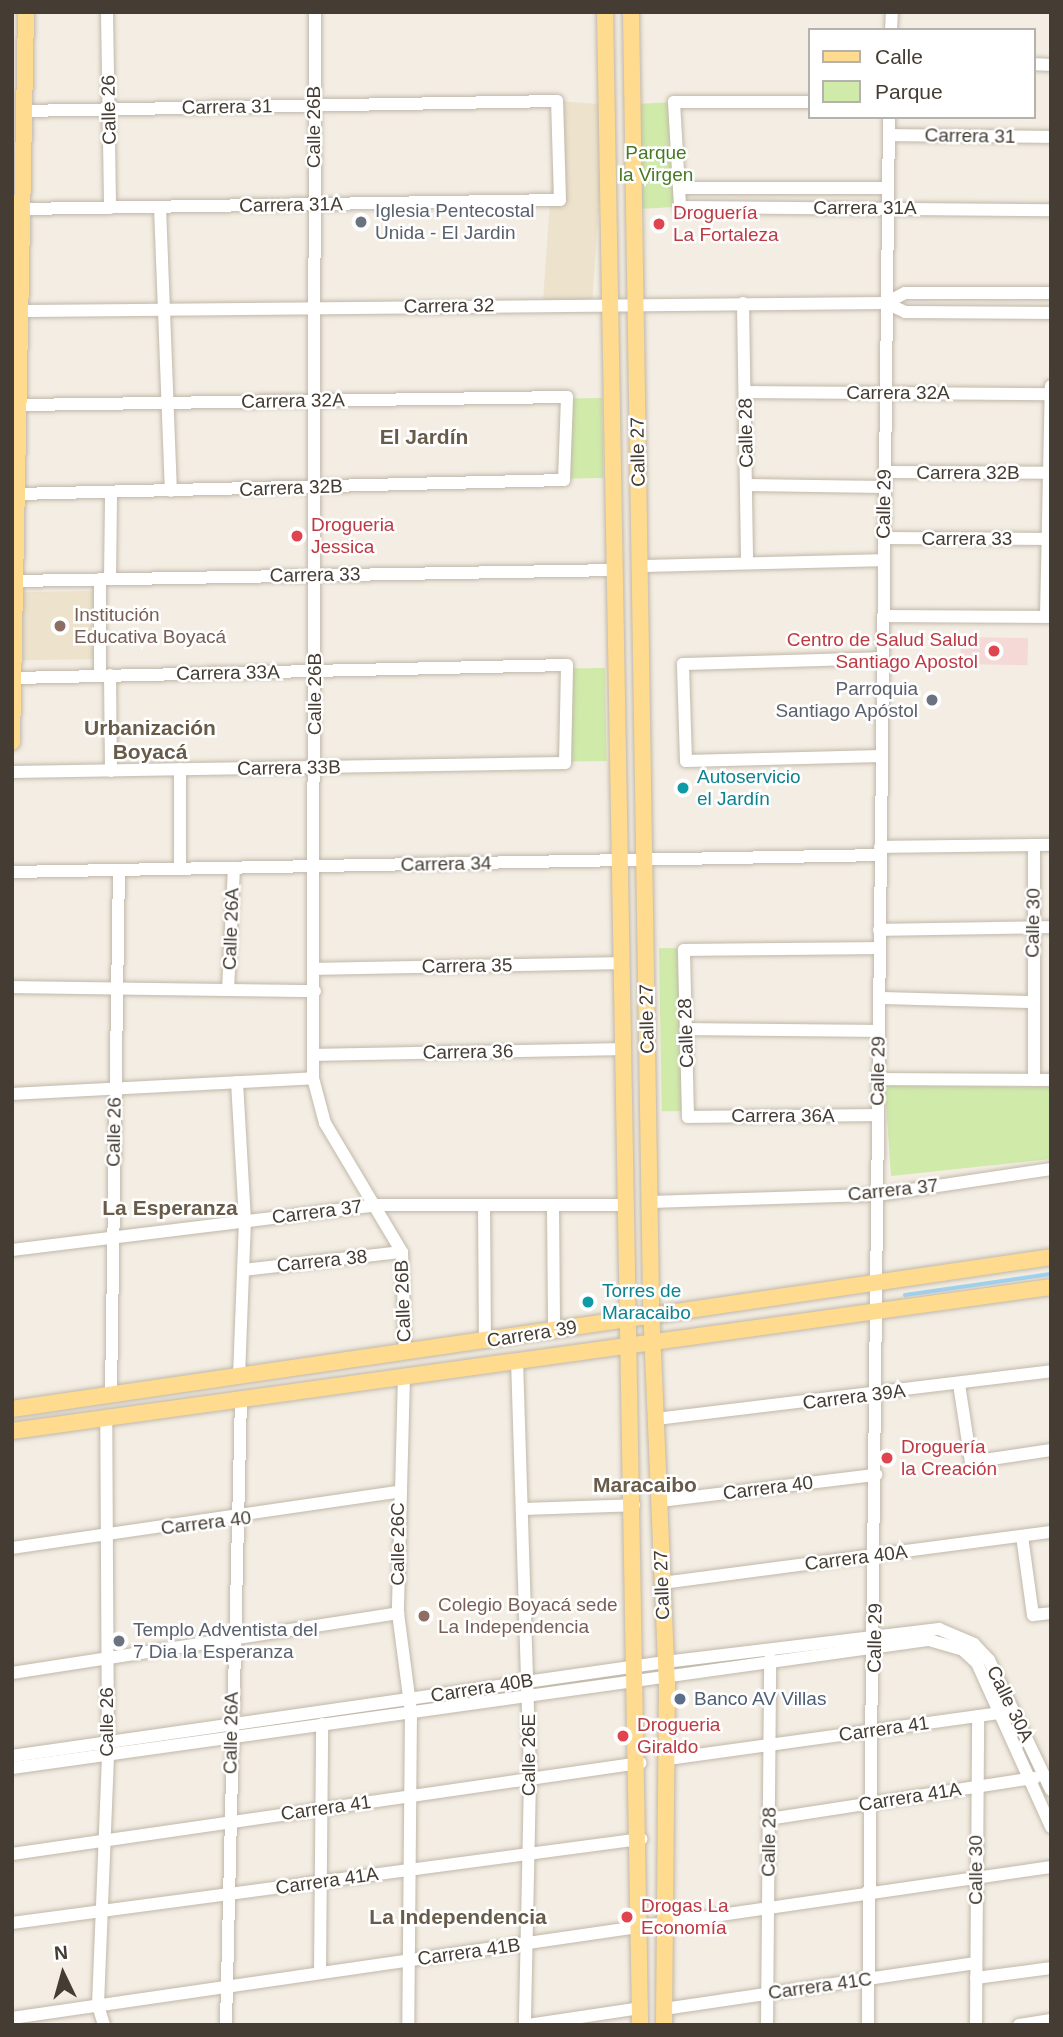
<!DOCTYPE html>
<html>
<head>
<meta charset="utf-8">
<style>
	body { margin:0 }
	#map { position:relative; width:1063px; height:2037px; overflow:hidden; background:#f3ede3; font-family:Helvetica,sans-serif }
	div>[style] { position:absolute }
	.education>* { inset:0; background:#ede2cc; transform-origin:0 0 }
	.medical>* { inset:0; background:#f4d9d6; transform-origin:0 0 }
	.green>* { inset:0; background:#cfeaa9; transform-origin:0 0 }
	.stream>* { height:3.5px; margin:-1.75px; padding:0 1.75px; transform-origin:1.75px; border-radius:1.75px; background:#9cd3f3 }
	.roads { filter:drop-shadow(0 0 2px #c1b8a9) drop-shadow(0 0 2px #c1b8a9) }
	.minor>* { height:12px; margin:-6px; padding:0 6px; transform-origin:6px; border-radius:6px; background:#fff }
	.major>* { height:16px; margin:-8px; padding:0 8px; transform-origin:8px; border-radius:8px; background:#ffdb90 }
	.dots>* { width:19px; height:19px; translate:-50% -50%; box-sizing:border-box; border:4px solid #fff; border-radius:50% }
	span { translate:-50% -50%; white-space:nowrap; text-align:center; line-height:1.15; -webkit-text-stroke:5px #fff; paint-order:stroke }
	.street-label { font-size:19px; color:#453d33 }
	.park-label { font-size:19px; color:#477924 }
	.worship-label { font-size:19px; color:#5b616d }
	.left { translate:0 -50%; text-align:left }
	.right { translate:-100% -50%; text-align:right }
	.health-label { font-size:19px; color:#be3a42 }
	.education-label { font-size:19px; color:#785e54 }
	.culture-label { font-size:19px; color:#0d838f }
	.service-label { font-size:19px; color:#4e5e75 }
	.neighbourhood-label { font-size:21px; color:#685b4a; font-weight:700 }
	.frame { position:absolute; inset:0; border:14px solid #453d33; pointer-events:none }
	.legend { position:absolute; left:808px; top:28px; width:228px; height:91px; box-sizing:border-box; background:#fff; border:2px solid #b5b1ad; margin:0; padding:9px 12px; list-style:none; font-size:21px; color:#453d33 }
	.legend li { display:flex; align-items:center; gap:14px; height:35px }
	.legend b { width:35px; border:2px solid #b5b1ad }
	.north { position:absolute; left:28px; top:1939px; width:70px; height:70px; -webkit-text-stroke:5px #fff; paint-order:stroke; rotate:355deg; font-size:19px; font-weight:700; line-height:28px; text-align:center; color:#453d33 }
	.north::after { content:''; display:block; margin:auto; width:24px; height:32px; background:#453d33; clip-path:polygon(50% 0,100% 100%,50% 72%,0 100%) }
</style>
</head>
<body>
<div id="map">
	<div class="education">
		<i style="left:557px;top:101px;width:49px;height:204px;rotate:4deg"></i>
		<i style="left:96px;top:591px;width:68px;height:74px;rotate:89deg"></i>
	</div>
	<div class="medical">
		<i style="left:961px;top:637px;width:67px;height:27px;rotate:1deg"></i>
	</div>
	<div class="green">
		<i style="left:674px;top:102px;width:105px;height:42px;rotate:87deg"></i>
		<i style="left:602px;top:398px;width:80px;height:33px;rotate:89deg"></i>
		<i style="left:605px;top:668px;width:93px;height:35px;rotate:89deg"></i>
		<i style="left:680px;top:948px;width:163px;height:21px;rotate:89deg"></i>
		<i style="clip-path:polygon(885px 1086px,1051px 1087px,1051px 1159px,891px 1176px)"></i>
	</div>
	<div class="stream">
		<i style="left:905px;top:1295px;width:148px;rotate:-8.2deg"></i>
	</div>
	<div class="roads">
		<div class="minor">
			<i style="left:107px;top:12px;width:196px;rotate:89.1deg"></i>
			<i style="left:315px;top:12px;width:1066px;rotate:90.11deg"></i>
			<i style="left:313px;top:1078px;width:47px;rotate:75.1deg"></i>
			<i style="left:325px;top:1123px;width:150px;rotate:59.2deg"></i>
			<i style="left:402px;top:1252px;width:101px;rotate:88.3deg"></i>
			<i style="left:891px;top:30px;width:18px;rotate:-87deg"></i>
			<i style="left:1033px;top:64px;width:18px;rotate:3deg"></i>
			<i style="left:809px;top:102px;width:135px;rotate:180deg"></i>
			<i style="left:674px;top:102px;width:105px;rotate:86.7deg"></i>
			<i style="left:680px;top:207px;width:371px;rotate:0.5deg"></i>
			<i style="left:889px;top:135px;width:162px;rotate:0.7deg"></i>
			<i style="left:679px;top:188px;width:209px"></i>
			<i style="left:160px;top:207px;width:284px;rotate:87.8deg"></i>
			<i style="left:22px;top:209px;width:538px;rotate:-0.96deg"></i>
			<i style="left:560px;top:200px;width:99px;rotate:-91.7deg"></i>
			<i style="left:557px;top:101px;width:533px;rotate:178.93deg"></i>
			<i style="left:743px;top:303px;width:260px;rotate:89.1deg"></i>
			<i style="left:886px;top:303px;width:21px;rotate:-28deg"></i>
			<i style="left:905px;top:293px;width:146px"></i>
			<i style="left:12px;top:305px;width:16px;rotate:22deg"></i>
			<i style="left:27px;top:311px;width:859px;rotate:-0.53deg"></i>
			<i style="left:886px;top:303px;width:21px;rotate:25deg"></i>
			<i style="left:905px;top:312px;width:146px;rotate:0.4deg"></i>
			<i style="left:745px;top:392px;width:306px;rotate:0.4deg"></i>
			<i style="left:884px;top:472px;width:167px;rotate:0.3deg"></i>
			<i style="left:746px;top:485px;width:138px;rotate:0.8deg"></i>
			<i style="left:18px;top:494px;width:546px;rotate:-1.47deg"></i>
			<i style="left:564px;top:480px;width:83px;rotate:-87.9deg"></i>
			<i style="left:567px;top:397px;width:548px;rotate:179.16deg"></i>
			<i style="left:884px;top:538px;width:167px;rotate:0.3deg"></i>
			<i style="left:640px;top:566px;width:243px;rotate:-1.4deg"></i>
			<i style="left:110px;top:579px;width:87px;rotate:-89.3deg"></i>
			<i style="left:16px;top:581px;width:599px;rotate:-1.05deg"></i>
			<i style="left:883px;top:616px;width:168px;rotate:0.3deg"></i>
			<i style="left:1046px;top:617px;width:231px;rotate:-88.8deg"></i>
			<i style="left:110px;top:675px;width:96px;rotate:89.4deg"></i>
			<i style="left:100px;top:676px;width:97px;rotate:-90deg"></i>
			<i style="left:881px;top:756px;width:195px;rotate:178.5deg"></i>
			<i style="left:686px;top:761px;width:97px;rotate:-91.8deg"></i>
			<i style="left:683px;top:664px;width:199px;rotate:-1.7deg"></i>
			<i style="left:12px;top:772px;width:553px;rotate:-0.93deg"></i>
			<i style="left:565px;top:763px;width:98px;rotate:-88.8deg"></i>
			<i style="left:567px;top:665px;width:553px;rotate:178.65deg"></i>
			<i style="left:880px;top:847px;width:171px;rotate:-0.7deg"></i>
			<i style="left:180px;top:869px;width:100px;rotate:-90deg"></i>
			<i style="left:12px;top:872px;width:868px;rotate:-1.12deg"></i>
			<i style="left:879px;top:930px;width:172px;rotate:-1deg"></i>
			<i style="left:315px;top:969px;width:305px;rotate:-1.1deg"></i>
			<i style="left:12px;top:987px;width:303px;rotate:0.8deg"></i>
			<i style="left:228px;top:990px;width:122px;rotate:-87.2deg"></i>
			<i style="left:879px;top:998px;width:153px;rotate:1.5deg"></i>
			<i style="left:686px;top:1029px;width:192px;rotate:0.6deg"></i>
			<i style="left:315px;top:1055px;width:306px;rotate:-1.1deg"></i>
			<i style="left:878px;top:1079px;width:173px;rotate:0.3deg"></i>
			<i style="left:1034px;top:1080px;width:235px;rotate:-90deg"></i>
			<i style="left:237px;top:1082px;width:138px;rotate:86.7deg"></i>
			<i style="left:245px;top:1220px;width:156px;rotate:92.2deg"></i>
			<i style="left:12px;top:1094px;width:301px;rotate:-3deg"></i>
			<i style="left:877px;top:1115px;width:189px;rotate:179.4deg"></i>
			<i style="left:688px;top:1117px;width:167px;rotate:-91.4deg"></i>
			<i style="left:684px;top:950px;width:195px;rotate:-0.6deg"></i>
			<i style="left:650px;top:1202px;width:227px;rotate:-1.8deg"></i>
			<i style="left:877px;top:1195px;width:176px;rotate:-8.5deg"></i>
			<i style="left:484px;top:1205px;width:137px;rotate:89.6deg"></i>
			<i style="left:553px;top:1205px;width:127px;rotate:89.5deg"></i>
			<i style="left:12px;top:1250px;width:367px;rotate:-7deg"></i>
			<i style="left:376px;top:1205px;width:248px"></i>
			<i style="left:243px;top:1270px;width:160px;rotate:-6.5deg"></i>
			<i style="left:517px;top:1360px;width:419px;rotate:88.2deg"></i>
			<i style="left:530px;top:1779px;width:246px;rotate:91.2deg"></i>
			<i style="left:404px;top:1376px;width:237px;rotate:91.5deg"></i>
			<i style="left:398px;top:1613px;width:100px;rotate:82.5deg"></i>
			<i style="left:411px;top:1712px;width:313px;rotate:90.5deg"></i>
			<i style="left:959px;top:1384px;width:79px;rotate:81.3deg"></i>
			<i style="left:971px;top:1462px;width:81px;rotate:-8.5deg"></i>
			<i style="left:111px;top:1394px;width:524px;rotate:-89.13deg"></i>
			<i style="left:656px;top:1419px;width:398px;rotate:-6.9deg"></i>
			<i style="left:660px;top:1501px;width:218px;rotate:-6.9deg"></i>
			<i style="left:522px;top:1509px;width:112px;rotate:-2deg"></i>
			<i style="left:1022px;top:1536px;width:80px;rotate:82.1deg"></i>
			<i style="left:1033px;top:1615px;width:18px;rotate:-6deg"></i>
			<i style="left:12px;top:1548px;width:390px;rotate:-8.3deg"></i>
			<i style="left:662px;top:1583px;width:392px;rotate:-7.5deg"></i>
			<i style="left:12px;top:1673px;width:391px;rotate:-8.8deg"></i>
			<i style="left:12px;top:1756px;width:660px;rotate:-8.19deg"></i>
			<i style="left:665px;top:1662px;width:276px;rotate:-6.9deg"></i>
			<i style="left:939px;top:1629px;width:38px;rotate:23deg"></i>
			<i style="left:974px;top:1644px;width:22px;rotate:47deg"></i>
			<i style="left:989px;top:1660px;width:144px;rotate:64.5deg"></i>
			<i style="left:668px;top:1759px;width:343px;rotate:-7.9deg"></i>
			<i style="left:12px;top:1768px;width:926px;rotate:-7.95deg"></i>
			<i style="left:929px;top:1640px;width:35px;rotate:16deg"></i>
			<i style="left:963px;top:1650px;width:19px;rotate:43deg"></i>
			<i style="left:977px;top:1663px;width:180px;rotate:65.7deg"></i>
			<i style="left:769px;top:1819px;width:269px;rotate:-8.8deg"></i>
			<i style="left:12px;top:1854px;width:635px;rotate:-8.25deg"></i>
			<i style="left:12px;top:1923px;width:635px;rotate:-7.61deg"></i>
			<i style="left:320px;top:1973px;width:249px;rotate:-89.5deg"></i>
			<i style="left:976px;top:1978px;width:76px;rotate:-7.6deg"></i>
			<i style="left:664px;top:2009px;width:315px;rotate:-8.4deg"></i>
			<i style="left:12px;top:2018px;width:1050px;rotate:-8.27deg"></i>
			<i style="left:104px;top:2025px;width:21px;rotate:-107deg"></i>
			<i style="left:98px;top:2005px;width:250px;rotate:-87.7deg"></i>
			<i style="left:108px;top:1755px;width:337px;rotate:-90.3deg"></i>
			<i style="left:226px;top:2025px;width:626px;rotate:-88.63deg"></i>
			<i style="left:528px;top:2025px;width:113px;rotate:-8.6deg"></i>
			<i style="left:767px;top:2025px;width:366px;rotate:-89.5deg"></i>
			<i style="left:868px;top:2025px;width:1908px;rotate:-89.37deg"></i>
			<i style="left:976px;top:2025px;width:309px;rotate:-89.6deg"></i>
			<i style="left:1019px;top:2025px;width:32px;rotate:-9deg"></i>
		</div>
		<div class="major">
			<i style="left:605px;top:12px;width:2013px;rotate:89deg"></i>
			<i style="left:631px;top:12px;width:1293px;rotate:89.11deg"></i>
			<i style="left:651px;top:1305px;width:378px;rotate:87.6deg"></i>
			<i style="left:667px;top:1683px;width:342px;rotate:90.5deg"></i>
			<i style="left:12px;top:742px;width:730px;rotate:-88.9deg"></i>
			<i style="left:12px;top:1409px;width:1050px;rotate:-8.32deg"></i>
			<i style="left:12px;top:1431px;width:1049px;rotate:-7.89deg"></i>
		</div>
	</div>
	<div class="dots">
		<i style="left:361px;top:222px;background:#6b7280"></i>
		<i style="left:659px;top:224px;background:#e0444e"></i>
		<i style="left:297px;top:536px;background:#e0444e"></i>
		<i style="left:60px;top:626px;background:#8d6e63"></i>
		<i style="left:994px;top:651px;background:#e0444e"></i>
		<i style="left:932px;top:700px;background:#6b7280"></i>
		<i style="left:683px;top:788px;background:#0f9aa8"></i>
		<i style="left:588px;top:1302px;background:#0f9aa8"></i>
		<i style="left:887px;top:1458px;background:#e0444e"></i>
		<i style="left:424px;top:1616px;background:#8d6e63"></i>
		<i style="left:119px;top:1641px;background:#6b7280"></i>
		<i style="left:680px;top:1699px;background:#5c6f8a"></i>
		<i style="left:623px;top:1736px;background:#e0444e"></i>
		<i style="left:627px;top:1917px;background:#e0444e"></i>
	</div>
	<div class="street-label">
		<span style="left:227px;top:107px;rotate:-1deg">Carrera 31</span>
		<span style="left:109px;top:110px;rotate:-91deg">Calle 26</span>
		<span style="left:314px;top:127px;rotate:-90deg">Calle 26B</span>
		<span style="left:970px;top:136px;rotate:1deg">Carrera 31</span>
		<span style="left:291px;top:205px;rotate:-1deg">Carrera 31A</span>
		<span style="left:865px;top:208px">Carrera 31A</span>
		<span style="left:449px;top:306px;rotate:-1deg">Carrera 32</span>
		<span style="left:898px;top:393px">Carrera 32A</span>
		<span style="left:293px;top:401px;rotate:-1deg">Carrera 32A</span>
		<span style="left:746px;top:433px;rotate:-91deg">Calle 28</span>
		<span style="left:638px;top:452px;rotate:-91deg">Calle 27</span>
		<span style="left:968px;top:473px">Carrera 32B</span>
		<span style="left:291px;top:488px;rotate:-2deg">Carrera 32B</span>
		<span style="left:884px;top:504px;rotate:-89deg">Calle 29</span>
		<span style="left:967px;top:539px">Carrera 33</span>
		<span style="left:315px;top:575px;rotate:-1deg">Carrera 33</span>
		<span style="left:228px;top:673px;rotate:-1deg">Carrera 33A</span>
		<span style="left:315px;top:694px;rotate:-90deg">Calle 26B</span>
		<span style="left:289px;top:768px;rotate:-1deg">Carrera 33B</span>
		<span style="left:446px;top:864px;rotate:-1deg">Carrera 34</span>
		<span style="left:1033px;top:923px;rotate:-89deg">Calle 30</span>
		<span style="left:231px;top:929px;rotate:-88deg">Calle 26A</span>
		<span style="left:467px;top:966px;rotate:-1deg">Carrera 35</span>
		<span style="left:647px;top:1019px;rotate:-91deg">Calle 27</span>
		<span style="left:686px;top:1033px;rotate:-92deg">Calle 28</span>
		<span style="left:468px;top:1052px;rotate:-1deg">Carrera 36</span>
		<span style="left:878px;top:1071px;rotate:-89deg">Calle 29</span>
		<span style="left:783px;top:1116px">Carrera 36A</span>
		<span style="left:114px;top:1132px;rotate:-89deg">Calle 26</span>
		<span style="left:893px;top:1190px;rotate:-6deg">Carrera 37</span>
		<span style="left:317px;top:1212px;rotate:-7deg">Carrera 37</span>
		<span style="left:322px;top:1261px;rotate:-6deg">Carrera 38</span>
		<span style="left:403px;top:1301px;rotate:-92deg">Calle 26B</span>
		<span style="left:532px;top:1334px;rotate:-9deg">Carrera 39</span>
		<span style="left:854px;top:1397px;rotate:-7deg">Carrera 39A</span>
		<span style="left:768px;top:1488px;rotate:-7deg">Carrera 40</span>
		<span style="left:206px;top:1523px;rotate:-7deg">Carrera 40</span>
		<span style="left:398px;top:1544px;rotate:-90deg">Calle 26C</span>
		<span style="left:856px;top:1558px;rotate:-7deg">Carrera 40A</span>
		<span style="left:662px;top:1585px;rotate:-92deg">Calle 27</span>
		<span style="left:875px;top:1638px;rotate:-89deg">Calle 29</span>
		<span style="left:482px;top:1688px;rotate:-9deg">Carrera 40B</span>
		<span style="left:1010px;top:1704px;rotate:64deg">Calle 30A</span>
		<span style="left:107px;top:1722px;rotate:-90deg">Calle 26</span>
		<span style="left:884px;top:1729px;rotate:-8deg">Carrera 41</span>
		<span style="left:231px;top:1733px;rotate:-89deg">Calle 26A</span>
		<span style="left:529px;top:1755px;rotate:-90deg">Calle 26E</span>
		<span style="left:910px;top:1797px;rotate:-9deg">Carrera 41A</span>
		<span style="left:326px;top:1808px;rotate:-8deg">Carrera 41</span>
		<span style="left:769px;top:1842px;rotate:-89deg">Calle 28</span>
		<span style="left:976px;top:1870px;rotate:-90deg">Calle 30</span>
		<span style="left:327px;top:1881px;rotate:-8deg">Carrera 41A</span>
		<span style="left:469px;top:1952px;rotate:-8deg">Carrera 41B</span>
		<span style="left:820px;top:1986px;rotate:-8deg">Carrera 41C</span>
	</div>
	<div class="park-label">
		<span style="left:656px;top:164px">Parque<br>la Virgen</span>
	</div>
	<div class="worship-label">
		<span class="left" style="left:375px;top:222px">Iglesia Pentecostal<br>Unida - El Jardin</span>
		<span class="right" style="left:918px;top:700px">Parroquia<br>Santiago Apóstol</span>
		<span class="left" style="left:133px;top:1641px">Templo Adventista del<br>7 Dia la Esperanza</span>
	</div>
	<div class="health-label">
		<span class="left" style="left:673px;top:224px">Droguería<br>La Fortaleza</span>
		<span class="left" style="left:311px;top:536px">Drogueria<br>Jessica</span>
		<span class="right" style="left:978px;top:651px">Centro de Salud Salud<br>Santiago Apostol</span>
		<span class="left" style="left:901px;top:1458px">Droguería<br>la Creación</span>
		<span class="left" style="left:637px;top:1736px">Drogueria<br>Giraldo</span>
		<span class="left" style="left:641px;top:1917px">Drogas La<br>Economía</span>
	</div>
	<div class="education-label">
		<span class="left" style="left:74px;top:626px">Institución<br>Educativa Boyacá</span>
		<span class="left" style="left:438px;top:1616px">Colegio Boyacá sede<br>La Independencia</span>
	</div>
	<div class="culture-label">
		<span class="left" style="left:697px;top:788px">Autoservicio<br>el Jardín</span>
		<span class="left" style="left:602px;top:1302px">Torres de<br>Maracaibo</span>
	</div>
	<div class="service-label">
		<span class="left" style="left:694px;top:1699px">Banco AV Villas</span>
	</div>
	<div class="neighbourhood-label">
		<span style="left:424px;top:437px">El Jardín</span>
		<span style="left:150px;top:740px">Urbanización<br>Boyacá</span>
		<span style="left:170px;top:1208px">La Esperanza</span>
		<span style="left:645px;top:1485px">Maracaibo</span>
		<span style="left:458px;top:1917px">La Independencia</span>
	</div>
	<div class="frame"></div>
	<ul class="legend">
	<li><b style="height:9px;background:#ffdb90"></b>Calle</li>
	<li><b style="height:19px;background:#cfeaa9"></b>Parque</li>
	</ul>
	<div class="north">N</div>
</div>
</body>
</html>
